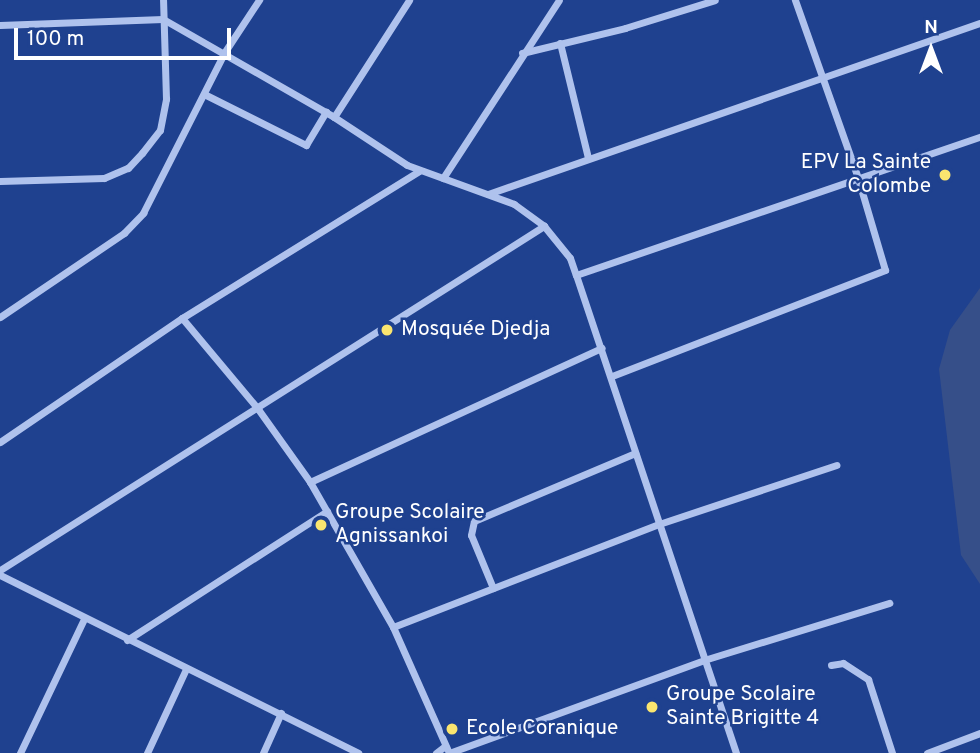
<!DOCTYPE html>
<html>
<head>
<meta charset="utf-8">
<style>
	body { margin:0 }
	#map { position:relative; width:980px; height:753px; overflow:hidden; background:#1f418f; font-family:Overpass,sans-serif }
	div>[style] { position:absolute }
	.water>* { inset:0; background:#364f89 }
	.minor>* { height:7px; margin:-3.5px; padding:0 3.5px; transform-origin:3.5px; border-radius:3.5px; background:#afc2ed }
	.dots>* { width:19px; height:19px; translate:-50% -50%; box-sizing:border-box; border:4px solid #1f418f; border-radius:50% }
	span { translate:-50% -50%; white-space:nowrap; text-align:center; line-height:1.15; -webkit-text-stroke:5px #1f418f; paint-order:stroke }
	.poi-label { font-size:21px; color:#fff }
	.right { translate:-100% -50%; text-align:right }
	.left { translate:0 -50%; text-align:left }
	.north { position:absolute; left:896px; top:14px; width:70px; height:70px; -webkit-text-stroke:5px #1f418f; paint-order:stroke; rotate:0deg; font-size:19px; font-weight:700; line-height:28px; text-align:center; color:#fff }
	.north::after { content:''; display:block; margin:auto; width:24px; height:32px; background:#fff; clip-path:polygon(50% 0,100% 100%,50% 72%,0 100%) }
	.scale { position:absolute; left:14px; top:28px; width:217px; height:32px; box-sizing:border-box; border:4px solid #fff; border-top:0; padding-left:9px; font-size:21px; line-height:24px; white-space:nowrap; color:#fff; -webkit-text-stroke:5px #1f418f; paint-order:stroke }
</style>
</head>
<body>
<div id="map">
	<div class="water">
		<i style="clip-path:polygon(980px 288px,980px 584px,961px 555px,939px 369px,950px 330px)"></i>
	</div>
	<div class="minor">
		<i style="left:0;top:25px;width:163px;rotate:-2.1deg"></i>
		<i style="left:163px;top:19px;width:197px;rotate:29.8deg"></i>
		<i style="left:334px;top:117px;width:87px;rotate:33.3deg"></i>
		<i style="left:407px;top:165px;width:114px;rotate:20deg"></i>
		<i style="left:514px;top:204px;width:37px;rotate:36deg"></i>
		<i style="left:544px;top:226px;width:41px;rotate:50.9deg"></i>
		<i style="left:570px;top:258px;width:18px;rotate:71deg"></i>
		<i style="left:576px;top:275px;width:504px;rotate:71.49deg"></i>
		<i style="left:560px;top:43px;width:118px;rotate:76.3deg"></i>
		<i style="left:522px;top:53px;width:106px;rotate:-13.6deg"></i>
		<i style="left:625px;top:28px;width:94px;rotate:-17.3deg"></i>
		<i style="left:206px;top:95px;width:112px;rotate:26.6deg"></i>
		<i style="left:306px;top:145px;width:39px;rotate:-59deg"></i>
		<i style="left:334px;top:117px;width:139px;rotate:-57.3deg"></i>
		<i style="left:443px;top:178px;width:212px;rotate:-56.9deg"></i>
		<i style="left:0;top:181px;width:104px;rotate:-1.7deg"></i>
		<i style="left:104px;top:178px;width:26px;rotate:-23deg"></i>
		<i style="left:128px;top:168px;width:21px;rotate:-47deg"></i>
		<i style="left:142px;top:153px;width:29px;rotate:-52deg"></i>
		<i style="left:160px;top:130px;width:32px;rotate:-79deg"></i>
		<i style="left:166px;top:99px;width:99px;rotate:-91.7deg"></i>
		<i style="left:488px;top:194px;width:521px;rotate:-19.17deg"></i>
		<i style="left:576px;top:275px;width:427px;rotate:-18.9deg"></i>
		<i style="left:0;top:317px;width:150px;rotate:-34.1deg"></i>
		<i style="left:124px;top:233px;width:28px;rotate:-46deg"></i>
		<i style="left:143px;top:213px;width:179px;rotate:-63.1deg"></i>
		<i style="left:224px;top:53px;width:64px;rotate:-56.6deg"></i>
		<i style="left:182px;top:318px;width:119px;rotate:50.1deg"></i>
		<i style="left:258px;top:409px;width:90px;rotate:54.5deg"></i>
		<i style="left:310px;top:482px;width:167px;rotate:60.2deg"></i>
		<i style="left:393px;top:627px;width:138px;rotate:66deg"></i>
		<i style="left:612px;top:376px;width:293px;rotate:-21.2deg"></i>
		<i style="left:885px;top:270px;width:96px;rotate:-106.4deg"></i>
		<i style="left:858px;top:178px;width:189px;rotate:-109.5deg"></i>
		<i style="left:0;top:442px;width:220px;rotate:-34.3deg"></i>
		<i style="left:182px;top:318px;width:279px;rotate:-31.8deg"></i>
		<i style="left:310px;top:482px;width:321px;rotate:-24.7deg"></i>
		<i style="left:0;top:570px;width:644px;rotate:-32.31deg"></i>
		<i style="left:0;top:575px;width:400px;rotate:26.4deg"></i>
		<i style="left:493px;top:588px;width:57px;rotate:-112.5deg"></i>
		<i style="left:471px;top:535px;width:14px;rotate:-78deg"></i>
		<i style="left:474px;top:521px;width:175px;rotate:-22.9deg"></i>
		<i style="left:393px;top:627px;width:285px;rotate:-21.2deg"></i>
		<i style="left:659px;top:524px;width:187px;rotate:-18.4deg"></i>
		<i style="left:127px;top:640px;width:238px;rotate:-32.8deg"></i>
		<i style="left:831px;top:665px;width:12px;rotate:-9deg"></i>
		<i style="left:843px;top:663px;width:30px;rotate:33deg"></i>
		<i style="left:868px;top:679px;width:78px;rotate:72deg"></i>
		<i style="left:20px;top:753px;width:148px;rotate:-64.5deg"></i>
		<i style="left:147px;top:753px;width:93px;rotate:-65.1deg"></i>
		<i style="left:263px;top:753px;width:44px;rotate:-65.8deg"></i>
		<i style="left:436px;top:753px;width:11px;rotate:-38deg"></i>
		<i style="left:449px;top:753px;width:271px;rotate:-20deg"></i>
		<i style="left:704px;top:660px;width:194px;rotate:-17.1deg"></i>
		<i style="left:927px;top:753px;width:57px;rotate:-20.7deg"></i>
	</div>
	<div class="dots">
		<i style="left:945px;top:175px;background:#fae56f"></i>
		<i style="left:387px;top:330px;background:#fae56f"></i>
		<i style="left:321px;top:525px;background:#fae56f"></i>
		<i style="left:652px;top:707px;background:#fae56f"></i>
		<i style="left:452px;top:729px;background:#fae56f"></i>
	</div>
	<div class="poi-label">
		<span class="right" style="left:931px;top:175px">EPV La Sainte<br>Colombe</span>
		<span class="left" style="left:401px;top:330px">Mosquée Djedja</span>
		<span class="left" style="left:335px;top:525px">Groupe Scolaire<br>Agnissankoi</span>
		<span class="left" style="left:666px;top:707px">Groupe Scolaire<br>Sainte Brigitte 4</span>
		<span class="left" style="left:466px;top:729px">Ecole Coranique</span>
	</div>
	<div class="north">N</div>
	<div class="scale">100 m</div>
</div>
</body>
</html>
